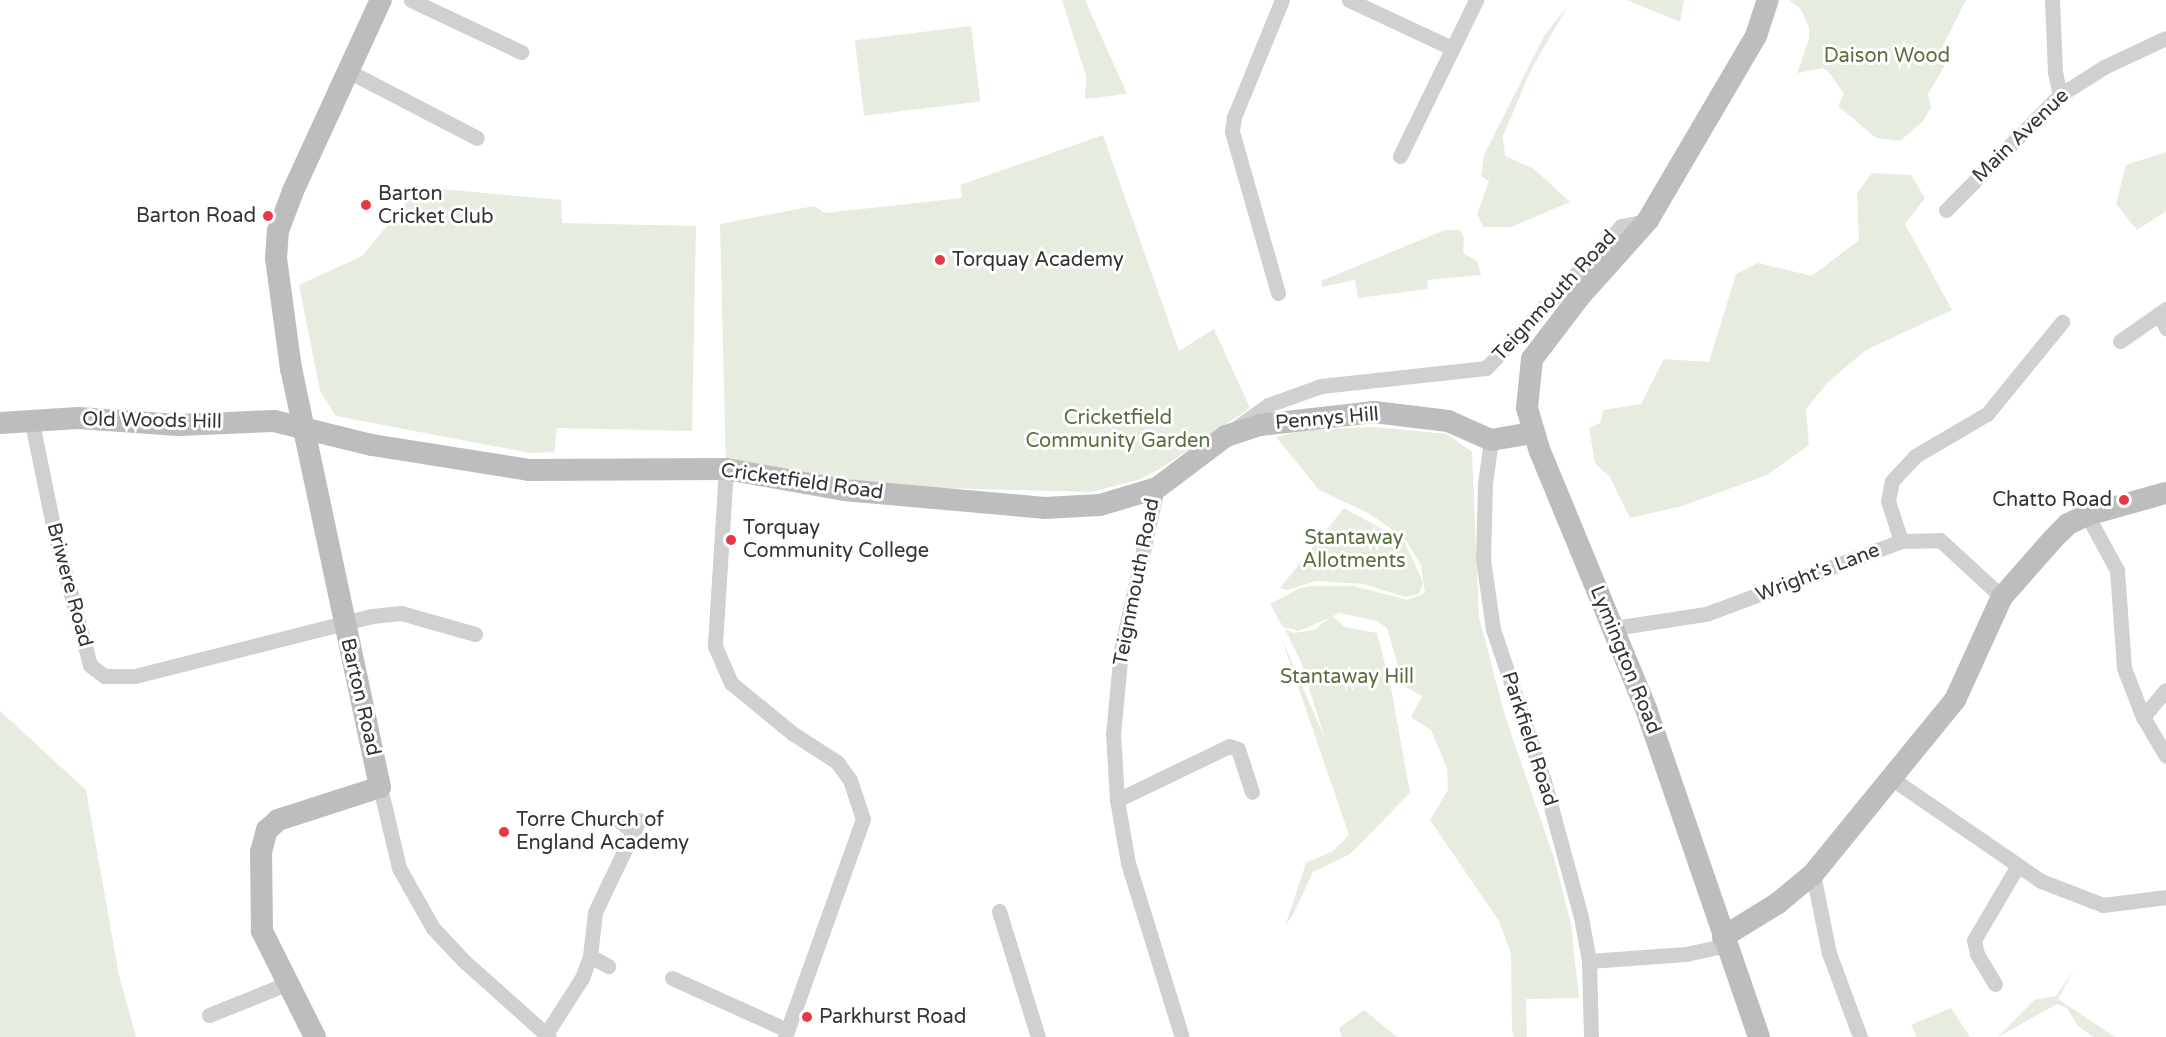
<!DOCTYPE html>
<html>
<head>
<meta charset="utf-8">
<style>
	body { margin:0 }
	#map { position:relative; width:2166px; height:1037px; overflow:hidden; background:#fff; font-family:"Varela Round",sans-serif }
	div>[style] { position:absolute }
	.green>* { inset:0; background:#e6ecdf; transform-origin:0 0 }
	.street>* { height:15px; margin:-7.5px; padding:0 7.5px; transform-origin:7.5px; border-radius:7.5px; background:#d0d0d0 }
	.secondary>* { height:22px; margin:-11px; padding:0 11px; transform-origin:11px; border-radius:11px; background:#bdbdbd }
	.dots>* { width:16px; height:16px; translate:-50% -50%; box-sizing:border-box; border:3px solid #fff; border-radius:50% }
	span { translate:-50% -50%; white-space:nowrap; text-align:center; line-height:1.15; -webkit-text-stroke:6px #fff; paint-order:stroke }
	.park-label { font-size:20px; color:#56703f }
	.street-label { font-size:20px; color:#333 }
	.poi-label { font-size:20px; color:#333 }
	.left { translate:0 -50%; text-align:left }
	.right { translate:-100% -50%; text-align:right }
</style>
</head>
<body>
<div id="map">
	<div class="green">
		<i style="clip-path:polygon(1062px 0,1085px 0,1127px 94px,1085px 99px,1086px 76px)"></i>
		<i style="clip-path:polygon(1627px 0,1684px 0,1680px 22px)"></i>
		<i style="clip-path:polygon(1789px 0,1966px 0,1943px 46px,1945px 65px,1928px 94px,1931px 107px,1923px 121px,1900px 141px,1876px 138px,1838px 106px,1844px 94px,1828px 71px,1823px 68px,1797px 73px,1809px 39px,1809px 27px,1800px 8px)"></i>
		<i style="clip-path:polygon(1567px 7px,1531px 70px,1503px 136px,1505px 156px,1534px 169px,1570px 202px,1511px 227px,1483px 227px,1477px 214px,1489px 181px,1481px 176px,1484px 155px,1544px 36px)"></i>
		<i style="left:971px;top:26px;width:76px;height:117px;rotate:83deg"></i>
		<i style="clip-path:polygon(1103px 135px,1179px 351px,1214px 329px,1250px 408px,1163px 467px,1138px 480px,1091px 492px,868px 486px,726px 469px,720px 224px,814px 206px,825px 213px,962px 198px,960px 185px)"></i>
		<i style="clip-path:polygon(2166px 152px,2166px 211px,2137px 230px,2116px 204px,2126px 165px)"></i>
		<i style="clip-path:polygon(1872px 173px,1911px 175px,1925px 198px,1905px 224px,1952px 310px,1866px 350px,1828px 382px,1806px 409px,1809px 445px,1767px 475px,1682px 506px,1630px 518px,1610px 477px,1595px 463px,1589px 428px,1600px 423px,1603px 410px,1641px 404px,1664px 359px,1709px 362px,1736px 274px,1758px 263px,1812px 276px,1859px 240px,1857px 193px)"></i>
		<i style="clip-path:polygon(419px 187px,561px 200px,562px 223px,696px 226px,692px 431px,557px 428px,554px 452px,530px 453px,336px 416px,320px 391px,299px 285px,362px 256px)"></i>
		<i style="clip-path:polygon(1445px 230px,1460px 230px,1464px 239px,1463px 253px,1477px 261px,1481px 275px,1427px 280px,1428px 289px,1358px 298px,1355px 280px,1322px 287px,1321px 281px)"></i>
		<i style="clip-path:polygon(1374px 427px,1447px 434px,1472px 452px,1479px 617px,1505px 716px,1554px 858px,1571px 924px,1579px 998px,1526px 999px,1527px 1037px,1514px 1037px,1512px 1030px,1511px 954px,1499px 921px,1430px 820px,1448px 790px,1447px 768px,1431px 730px,1411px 717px,1422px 696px,1404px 686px,1387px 628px,1377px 621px,1340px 613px,1299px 631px,1283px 627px,1270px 604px,1300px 588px,1314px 586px,1354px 586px,1408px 600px,1425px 593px,1421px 565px,1404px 538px,1370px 514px,1319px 490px,1276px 437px,1306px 430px)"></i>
		<i style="clip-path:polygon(1344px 508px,1404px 541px,1423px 582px,1419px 594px,1405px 597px,1364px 584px,1316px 581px,1287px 590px,1280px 588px)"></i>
		<i style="clip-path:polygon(1332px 616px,1345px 627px,1377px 633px,1391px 688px,1410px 793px,1350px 854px,1313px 872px,1294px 913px,1285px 926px,1306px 863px,1333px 851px,1349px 835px,1281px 637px,1325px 739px,1301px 662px,1285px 629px,1294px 633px,1314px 630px)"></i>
		<i style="clip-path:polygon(0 711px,86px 790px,119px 975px,136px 1037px,0 1037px)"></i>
		<i style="clip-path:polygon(2074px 970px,2058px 999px,2115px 1037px,2093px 1037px,2078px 1026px,2067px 1008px,2057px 1004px,1998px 1037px,2034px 1000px,2056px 996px)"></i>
		<i style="clip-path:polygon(1951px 1008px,1970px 1037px,1917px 1037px,1911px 1025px)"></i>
		<i style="clip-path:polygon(1364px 1010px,1397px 1037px,1342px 1037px,1339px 1028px)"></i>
	</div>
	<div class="street">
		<i style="left:411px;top:0;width:122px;rotate:25.3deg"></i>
		<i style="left:1349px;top:0;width:114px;rotate:25deg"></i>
		<i style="left:2052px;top:0;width:72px;rotate:87.6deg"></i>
		<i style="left:2055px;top:72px;width:24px;rotate:78deg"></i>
		<i style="left:348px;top:71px;width:145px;rotate:27.4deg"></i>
		<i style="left:1400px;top:156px;width:174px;rotate:-64deg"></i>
		<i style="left:1946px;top:210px;width:162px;rotate:-45.3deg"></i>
		<i style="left:2060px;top:95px;width:52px;rotate:-32.5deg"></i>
		<i style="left:2104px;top:67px;width:68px;rotate:-25.1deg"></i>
		<i style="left:1278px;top:293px;width:168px;rotate:-105.9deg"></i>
		<i style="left:1232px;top:131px;width:14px;rotate:-82deg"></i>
		<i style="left:1234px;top:117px;width:126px;rotate:-67.7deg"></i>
		<i style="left:2166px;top:309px;width:9px;rotate:144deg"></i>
		<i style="left:2159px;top:314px;width:16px;rotate:63deg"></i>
		<i style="left:2120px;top:341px;width:47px;rotate:-34.7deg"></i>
		<i style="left:32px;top:423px;width:114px;rotate:78.4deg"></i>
		<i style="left:55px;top:535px;width:135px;rotate:74.9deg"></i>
		<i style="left:90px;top:665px;width:18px;rotate:38deg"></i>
		<i style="left:104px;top:676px;width:31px"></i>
		<i style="left:135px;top:676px;width:244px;rotate:-14.2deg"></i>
		<i style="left:372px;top:616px;width:29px;rotate:-6deg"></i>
		<i style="left:401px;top:613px;width:77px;rotate:15.8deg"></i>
		<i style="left:1233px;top:430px;width:43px;rotate:-35.5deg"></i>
		<i style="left:1268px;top:405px;width:56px;rotate:-19.7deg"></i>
		<i style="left:1321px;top:386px;width:166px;rotate:-6.2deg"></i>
		<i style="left:1486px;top:368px;width:196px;rotate:-46.4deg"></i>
		<i style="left:1621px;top:226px;width:26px;rotate:-11deg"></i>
		<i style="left:1491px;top:440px;width:44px;rotate:97.8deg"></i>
		<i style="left:1485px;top:484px;width:75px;rotate:91.5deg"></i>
		<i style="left:1483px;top:559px;width:71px;rotate:81.9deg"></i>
		<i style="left:1493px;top:629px;width:160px;rotate:71.5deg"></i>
		<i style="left:1544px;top:781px;width:141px;rotate:74.8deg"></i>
		<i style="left:1581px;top:917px;width:45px;rotate:79.7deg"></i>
		<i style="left:1589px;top:961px;width:76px;rotate:88.5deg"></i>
		<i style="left:726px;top:469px;width:177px;rotate:93.6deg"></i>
		<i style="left:715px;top:646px;width:40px;rotate:66.6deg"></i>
		<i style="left:731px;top:683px;width:79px;rotate:39.3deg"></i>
		<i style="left:792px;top:733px;width:54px;rotate:32.8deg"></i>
		<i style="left:837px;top:762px;width:22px;rotate:54deg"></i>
		<i style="left:850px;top:780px;width:41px;rotate:71.6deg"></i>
		<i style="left:863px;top:819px;width:232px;rotate:109.7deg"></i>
		<i style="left:1157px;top:488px;width:166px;rotate:102.5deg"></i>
		<i style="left:1121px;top:650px;width:84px;rotate:95.4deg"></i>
		<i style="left:1113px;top:734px;width:66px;rotate:86.5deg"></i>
		<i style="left:1117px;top:800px;width:64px;rotate:80.1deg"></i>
		<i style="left:1128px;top:863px;width:182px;rotate:72.8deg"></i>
		<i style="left:2087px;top:515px;width:63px;rotate:61.4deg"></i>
		<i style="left:2117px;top:570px;width:98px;rotate:85.9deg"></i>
		<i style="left:2124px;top:668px;width:53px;rotate:68.8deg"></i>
		<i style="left:2143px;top:717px;width:45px;rotate:59.5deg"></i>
		<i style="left:1901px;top:541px;width:42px;rotate:-108deg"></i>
		<i style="left:1888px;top:501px;width:20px;rotate:-79deg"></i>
		<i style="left:1892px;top:481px;width:34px;rotate:-47deg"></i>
		<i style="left:1915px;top:456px;width:83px;rotate:-30.3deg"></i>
		<i style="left:1987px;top:414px;width:119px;rotate:-50.8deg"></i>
		<i style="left:1614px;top:628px;width:93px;rotate:-8.7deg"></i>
		<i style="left:1706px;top:614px;width:208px;rotate:-20.5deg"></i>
		<i style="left:1901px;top:541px;width:39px;rotate:-1deg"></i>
		<i style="left:1940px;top:540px;width:84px;rotate:42.6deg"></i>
		<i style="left:2143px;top:717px;width:35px;rotate:-50deg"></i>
		<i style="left:1891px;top:778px;width:182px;rotate:34.5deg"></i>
		<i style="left:2041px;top:881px;width:66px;rotate:21.2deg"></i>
		<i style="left:2103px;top:905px;width:64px;rotate:-7.2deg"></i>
		<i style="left:380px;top:787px;width:83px;rotate:76.8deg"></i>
		<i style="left:399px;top:868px;width:69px;rotate:60.5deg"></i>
		<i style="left:433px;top:928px;width:45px;rotate:46.8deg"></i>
		<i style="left:464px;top:961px;width:114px;rotate:41.8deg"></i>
		<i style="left:1117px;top:800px;width:124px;rotate:-25.7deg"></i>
		<i style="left:1229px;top:746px;width:9px;rotate:18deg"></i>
		<i style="left:1238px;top:749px;width:45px;rotate:72deg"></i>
		<i style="left:617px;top:819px;width:21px;rotate:39deg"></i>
		<i style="left:1813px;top:874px;width:81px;rotate:78.6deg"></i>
		<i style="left:1829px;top:953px;width:90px;rotate:69.7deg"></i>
		<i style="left:999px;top:911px;width:132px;rotate:72.8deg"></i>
		<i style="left:590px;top:956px;width:21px;rotate:29deg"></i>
		<i style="left:1589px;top:961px;width:97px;rotate:-4.1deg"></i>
		<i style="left:1686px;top:954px;width:42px;rotate:-12.4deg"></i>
		<i style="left:672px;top:978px;width:126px;rotate:24.3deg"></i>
		<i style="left:1995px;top:984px;width:35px;rotate:-121deg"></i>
		<i style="left:1977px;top:954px;width:14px;rotate:-102deg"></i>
		<i style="left:1974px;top:940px;width:85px;rotate:-59.5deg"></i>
		<i style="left:209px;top:1015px;width:83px;rotate:-21.9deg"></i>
		<i style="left:546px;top:1034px;width:67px;rotate:-57.3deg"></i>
		<i style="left:582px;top:978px;width:23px;rotate:-70deg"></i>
		<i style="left:590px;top:956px;width:44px;rotate:-83.5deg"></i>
		<i style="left:595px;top:912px;width:102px;rotate:-64.4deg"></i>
	</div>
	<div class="secondary">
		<i style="left:0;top:423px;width:78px;rotate:-3.7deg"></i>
		<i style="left:78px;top:418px;width:100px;rotate:4deg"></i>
		<i style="left:178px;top:425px;width:96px;rotate:-2.4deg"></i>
		<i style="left:274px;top:421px;width:101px;rotate:13.8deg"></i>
		<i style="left:372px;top:445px;width:159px;rotate:9deg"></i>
		<i style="left:529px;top:470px;width:197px;rotate:-0.3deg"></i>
		<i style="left:726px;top:469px;width:120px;rotate:10.1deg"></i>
		<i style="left:844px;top:490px;width:201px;rotate:5.1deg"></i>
		<i style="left:1044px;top:508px;width:56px;rotate:-3.1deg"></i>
		<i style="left:1100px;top:505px;width:59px;rotate:-16.6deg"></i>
		<i style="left:1157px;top:488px;width:86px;rotate:-37deg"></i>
		<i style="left:1226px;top:436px;width:36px;rotate:-18deg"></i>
		<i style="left:1260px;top:425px;width:115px;rotate:-6.5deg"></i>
		<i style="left:1374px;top:412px;width:75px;rotate:6.9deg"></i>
		<i style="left:1448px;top:421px;width:47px;rotate:23.8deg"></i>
		<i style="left:1491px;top:440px;width:42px;rotate:-9.7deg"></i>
		<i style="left:1723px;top:937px;width:65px;rotate:-31.7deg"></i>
		<i style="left:1778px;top:903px;width:45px;rotate:-39.6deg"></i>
		<i style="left:1813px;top:874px;width:225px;rotate:-50.8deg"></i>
		<i style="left:1955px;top:700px;width:113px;rotate:-65.5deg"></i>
		<i style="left:2002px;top:597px;width:77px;rotate:-48.7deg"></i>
		<i style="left:2053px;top:539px;width:21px;rotate:-45deg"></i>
		<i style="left:2068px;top:524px;width:21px;rotate:-25deg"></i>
		<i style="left:2087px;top:515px;width:82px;rotate:-15.6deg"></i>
		<i style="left:315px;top:1037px;width:119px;rotate:-116.6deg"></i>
		<i style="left:262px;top:931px;width:79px;rotate:-90.7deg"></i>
		<i style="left:261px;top:852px;width:23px;rotate:-75deg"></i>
		<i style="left:267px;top:830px;width:15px;rotate:-42deg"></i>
		<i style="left:278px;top:820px;width:107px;rotate:-17.9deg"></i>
		<i style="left:380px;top:787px;width:427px;rotate:-102deg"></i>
		<i style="left:291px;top:369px;width:112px;rotate:-97.7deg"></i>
		<i style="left:276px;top:258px;width:27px;rotate:-86deg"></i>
		<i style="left:278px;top:231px;width:43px;rotate:-69.4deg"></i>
		<i style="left:293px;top:191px;width:210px;rotate:-65.3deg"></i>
		<i style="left:1759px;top:1037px;width:345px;rotate:-109deg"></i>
		<i style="left:1647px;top:711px;width:280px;rotate:-112.4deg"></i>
		<i style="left:1540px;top:452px;width:46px;rotate:-106.5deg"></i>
		<i style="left:1527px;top:408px;width:49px;rotate:-84.2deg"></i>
		<i style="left:1532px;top:359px;width:81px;rotate:-52.6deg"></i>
		<i style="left:1581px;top:295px;width:101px;rotate:-48.2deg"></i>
		<i style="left:1648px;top:220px;width:213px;rotate:-59.6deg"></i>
		<i style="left:1756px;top:36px;width:38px;rotate:-72deg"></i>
	</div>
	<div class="dots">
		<i style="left:366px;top:205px;background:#e63946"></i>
		<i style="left:268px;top:216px;background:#e63946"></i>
		<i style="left:940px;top:260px;background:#e63946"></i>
		<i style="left:2124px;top:500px;background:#e63946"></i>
		<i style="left:731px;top:540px;background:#e63946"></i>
		<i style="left:504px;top:832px;background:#e63946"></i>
		<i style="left:807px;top:1017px;background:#e63946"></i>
	</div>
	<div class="park-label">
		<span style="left:1887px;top:56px">Daison Wood</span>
		<span style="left:1118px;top:430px">Cricketfield<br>Community Garden</span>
		<span style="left:1354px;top:550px">Stantaway<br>Allotments</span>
		<span style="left:1347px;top:677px">Stantaway Hill</span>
	</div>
	<div class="street-label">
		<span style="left:2021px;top:136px;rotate:-44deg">Main Avenue</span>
		<span style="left:1555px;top:296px;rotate:-47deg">Teignmouth Road</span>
		<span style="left:1327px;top:419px;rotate:-5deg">Pennys Hill</span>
		<span style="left:152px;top:421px;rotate:1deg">Old Woods Hill</span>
		<span style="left:802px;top:482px;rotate:8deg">Cricketfield Road</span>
		<span style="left:1818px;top:573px;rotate:-21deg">Wright's Lane</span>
		<span style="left:1137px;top:582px;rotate:-79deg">Teignmouth Road</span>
		<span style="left:69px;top:585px;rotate:75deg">Briwere Road</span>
		<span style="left:1625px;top:660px;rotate:68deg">Lymington Road</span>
		<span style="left:360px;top:697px;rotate:77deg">Barton Road</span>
		<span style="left:1529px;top:739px;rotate:72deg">Parkfield Road</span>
	</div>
	<div class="poi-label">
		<span class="left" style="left:378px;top:206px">Barton<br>Cricket Club</span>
		<span class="right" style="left:256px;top:216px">Barton Road</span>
		<span class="left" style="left:952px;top:260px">Torquay Academy</span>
		<span class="right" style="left:2112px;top:500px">Chatto Road</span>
		<span class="left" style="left:743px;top:540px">Torquay<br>Community College</span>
		<span class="left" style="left:516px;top:832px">Torre Church of<br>England Academy</span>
		<span class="left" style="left:819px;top:1017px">Parkhurst Road</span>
	</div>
</div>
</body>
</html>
